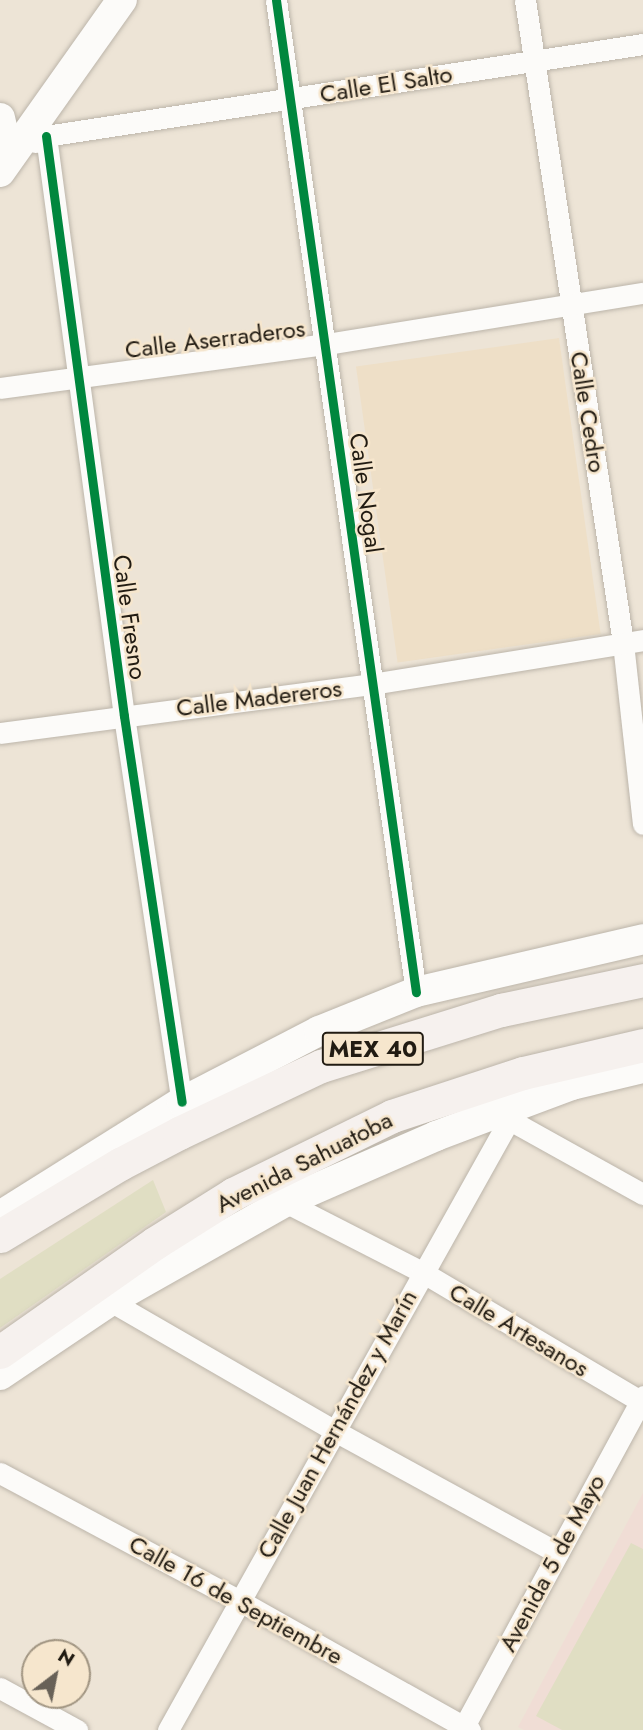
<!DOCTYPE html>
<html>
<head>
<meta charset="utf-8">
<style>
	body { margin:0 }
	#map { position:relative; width:643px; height:1730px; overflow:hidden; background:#ede4d6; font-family:Jost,sans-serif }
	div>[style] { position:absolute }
	.commercial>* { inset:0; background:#f0ddd5 }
	.built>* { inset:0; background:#eedfc7; transform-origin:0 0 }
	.green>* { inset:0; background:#e0dec3 }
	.roads { filter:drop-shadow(0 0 2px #bcb5aa) drop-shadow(0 0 2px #bcb5aa) }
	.street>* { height:21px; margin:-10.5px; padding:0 10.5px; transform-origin:10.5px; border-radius:10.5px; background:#fcfbf9 }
	.secondary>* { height:30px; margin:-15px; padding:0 15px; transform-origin:15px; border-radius:15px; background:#fcfbf9 }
	.primary>* { height:33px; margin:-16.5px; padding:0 16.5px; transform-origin:16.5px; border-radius:16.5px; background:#f6f1ee }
	.cycleway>* { height:9px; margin:-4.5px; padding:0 4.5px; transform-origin:4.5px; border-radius:4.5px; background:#00873e }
	span { translate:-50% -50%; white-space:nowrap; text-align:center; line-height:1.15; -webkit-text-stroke:5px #f6e6cd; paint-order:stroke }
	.shield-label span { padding:2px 5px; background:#f6e6cd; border:2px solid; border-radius:5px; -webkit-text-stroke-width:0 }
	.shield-label { font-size:23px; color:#211b12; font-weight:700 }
	.street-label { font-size:24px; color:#211b12 }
	.north { position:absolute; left:21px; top:1639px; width:70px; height:70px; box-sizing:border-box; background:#f6e6cd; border:2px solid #a19582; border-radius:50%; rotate:32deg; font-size:19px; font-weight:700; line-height:28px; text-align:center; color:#211b12 }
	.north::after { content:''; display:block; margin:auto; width:24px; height:32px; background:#686157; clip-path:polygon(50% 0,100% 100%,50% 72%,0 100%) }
</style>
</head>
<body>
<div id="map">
	<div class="commercial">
		<i style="clip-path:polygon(643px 1493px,643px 1730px,524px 1730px,518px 1727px)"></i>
	</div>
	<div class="built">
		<i style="left:559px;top:338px;width:299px;height:205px;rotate:82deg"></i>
	</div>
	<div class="green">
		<i style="clip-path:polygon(153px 1180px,166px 1212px,0 1328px,0 1279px)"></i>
		<i style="clip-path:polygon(631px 1543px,643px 1549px,643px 1730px,562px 1730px,536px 1716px)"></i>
	</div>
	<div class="roads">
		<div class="street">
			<i style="left:276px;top:0;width:1002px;rotate:81.97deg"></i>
			<i style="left:525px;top:0;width:650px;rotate:81.33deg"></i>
			<i style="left:623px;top:643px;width:182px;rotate:83.7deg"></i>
			<i style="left:46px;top:136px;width:585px;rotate:82.34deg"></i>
			<i style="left:124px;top:716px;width:390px;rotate:81.5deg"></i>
			<i style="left:35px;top:142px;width:13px;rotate:-29deg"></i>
			<i style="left:46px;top:136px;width:604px;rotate:-8.76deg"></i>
			<i style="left:0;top:388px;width:330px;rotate:-7.7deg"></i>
			<i style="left:327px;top:344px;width:320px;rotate:-9.2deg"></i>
			<i style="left:0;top:733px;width:375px;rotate:-7.5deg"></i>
			<i style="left:372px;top:684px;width:275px;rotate:-9.2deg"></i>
			<i style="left:499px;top:1114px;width:165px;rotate:29.1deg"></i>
			<i style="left:285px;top:1202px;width:154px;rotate:27.1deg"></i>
			<i style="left:422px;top:1272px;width:253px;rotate:30.6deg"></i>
			<i style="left:110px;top:1301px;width:260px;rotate:30deg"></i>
			<i style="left:335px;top:1431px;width:254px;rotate:28.7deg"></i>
			<i style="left:0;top:1473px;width:270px;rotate:28.1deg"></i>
			<i style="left:238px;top:1600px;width:266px;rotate:29.3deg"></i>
			<i style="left:0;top:1688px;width:88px;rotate:28.6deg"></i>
			<i style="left:168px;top:1730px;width:699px;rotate:-60.79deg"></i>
			<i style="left:462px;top:1730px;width:380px;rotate:-61.5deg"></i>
		</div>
		<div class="secondary">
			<i style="left:0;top:118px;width:41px;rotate:77.3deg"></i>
			<i style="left:0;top:172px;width:211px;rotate:-54.7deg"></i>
			<i style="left:0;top:1216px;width:215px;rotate:-32.1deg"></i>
			<i style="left:182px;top:1102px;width:154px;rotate:-27.4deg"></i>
			<i style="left:319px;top:1031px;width:105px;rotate:-21.9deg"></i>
			<i style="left:416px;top:992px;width:233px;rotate:-13.1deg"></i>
			<i style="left:0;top:1375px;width:133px;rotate:-33.9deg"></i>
			<i style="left:110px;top:1301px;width:201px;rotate:-29.5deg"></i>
			<i style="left:285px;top:1202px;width:165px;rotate:-23.6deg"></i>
			<i style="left:436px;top:1136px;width:65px;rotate:-20.7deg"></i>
			<i style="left:497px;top:1113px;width:80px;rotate:-20.5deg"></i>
			<i style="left:572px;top:1085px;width:73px;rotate:-13.5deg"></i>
		</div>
		<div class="primary">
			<i style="left:0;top:1236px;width:140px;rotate:-31deg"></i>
			<i style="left:120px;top:1164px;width:67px;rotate:-27.7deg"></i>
			<i style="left:179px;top:1133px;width:157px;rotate:-25.3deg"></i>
			<i style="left:321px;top:1066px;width:189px;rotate:-17.3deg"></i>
			<i style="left:501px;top:1010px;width:145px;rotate:-11.9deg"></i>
			<i style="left:0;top:1352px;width:189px;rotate:-35.1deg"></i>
			<i style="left:155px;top:1243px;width:92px;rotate:-32.1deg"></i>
			<i style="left:233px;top:1194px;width:177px;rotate:-26.1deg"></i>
			<i style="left:392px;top:1116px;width:138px;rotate:-18.2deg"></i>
			<i style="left:523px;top:1073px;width:123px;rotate:-13.1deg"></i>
		</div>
	</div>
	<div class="cycleway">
		<i style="left:276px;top:0;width:1002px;rotate:81.97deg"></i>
		<i style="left:46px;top:136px;width:585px;rotate:82.34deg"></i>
		<i style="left:124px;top:716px;width:390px;rotate:81.5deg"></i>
	</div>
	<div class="shield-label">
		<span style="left:373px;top:1049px">MEX 40</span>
	</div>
	<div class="street-label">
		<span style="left:386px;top:84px;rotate:-9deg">Calle El Salto</span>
		<span style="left:215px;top:339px;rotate:-7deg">Calle Aserraderos</span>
		<span style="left:588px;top:412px;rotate:81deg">Calle Cedro</span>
		<span style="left:366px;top:493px;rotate:82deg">Calle Nogal</span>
		<span style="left:130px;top:617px;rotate:82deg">Calle Fresno</span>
		<span style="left:259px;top:698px;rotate:-7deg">Calle Madereros</span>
		<span style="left:304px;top:1162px;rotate:-27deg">Avenida Sahuatoba</span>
		<span style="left:519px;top:1330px;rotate:31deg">Calle Artesanos</span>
		<span style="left:337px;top:1424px;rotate:-61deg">Calle Juan Hernández y Marín</span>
		<span style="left:552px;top:1563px;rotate:-62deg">Avenida 5 de Mayo</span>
		<span style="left:236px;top:1600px;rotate:29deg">Calle 16 de Septiembre</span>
	</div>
	<div class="north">N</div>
</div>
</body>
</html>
